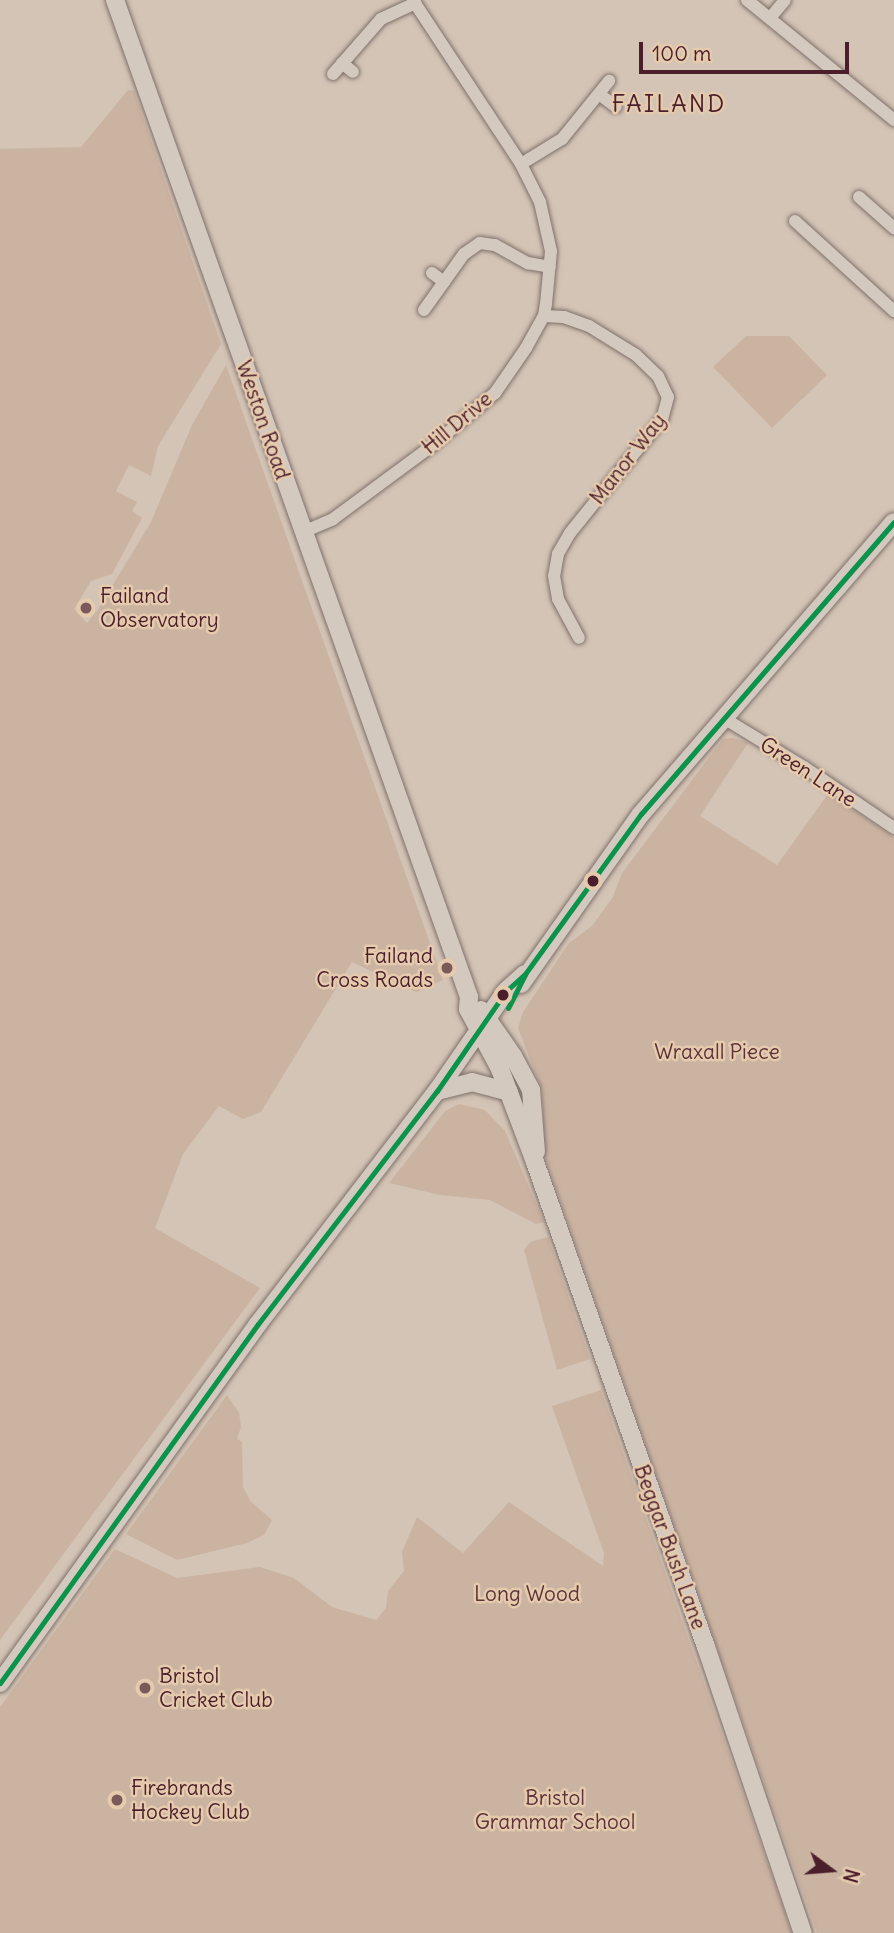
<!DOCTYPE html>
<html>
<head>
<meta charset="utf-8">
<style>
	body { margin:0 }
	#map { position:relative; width:894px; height:1933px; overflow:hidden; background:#d3c4b5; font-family:Delius,sans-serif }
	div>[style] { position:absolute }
	.green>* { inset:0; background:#cbb3a1 }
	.roads { filter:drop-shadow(0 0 2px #80716c) drop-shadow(0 0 2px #80716c) }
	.street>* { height:12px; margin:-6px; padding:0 6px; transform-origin:6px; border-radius:6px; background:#d3c9be }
	.secondary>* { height:18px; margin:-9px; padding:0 9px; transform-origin:9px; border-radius:9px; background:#d3c9be }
	.bus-1>* { height:5px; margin:-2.5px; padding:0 2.5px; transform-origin:2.5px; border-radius:2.5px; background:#0b924b }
	.dots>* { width:19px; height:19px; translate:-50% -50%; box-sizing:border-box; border:4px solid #e6caad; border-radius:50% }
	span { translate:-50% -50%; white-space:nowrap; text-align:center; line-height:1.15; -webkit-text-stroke:5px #e6caad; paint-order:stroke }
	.street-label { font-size:21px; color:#4a1f2b }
	.poi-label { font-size:21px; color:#4a1f2b }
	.left { translate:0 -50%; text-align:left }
	.right { translate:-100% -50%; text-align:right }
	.park-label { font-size:21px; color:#5c333a }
	.quarter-label { font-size:24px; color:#4a1f2b; letter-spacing:2px }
	.north { position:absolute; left:796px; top:1835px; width:70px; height:70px; -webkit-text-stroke:5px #e6caad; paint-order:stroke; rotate:106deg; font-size:19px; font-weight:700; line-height:28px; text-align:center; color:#4a1f2b }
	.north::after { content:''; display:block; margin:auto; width:24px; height:32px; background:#4a1f2b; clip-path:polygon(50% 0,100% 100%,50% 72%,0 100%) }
	.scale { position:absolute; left:639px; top:42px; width:210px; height:32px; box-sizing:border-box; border:4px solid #4a1f2b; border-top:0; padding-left:9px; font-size:21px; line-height:24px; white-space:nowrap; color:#4a1f2b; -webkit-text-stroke:5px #e6caad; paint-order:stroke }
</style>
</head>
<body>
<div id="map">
	<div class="green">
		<i style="clip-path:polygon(128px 90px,134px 91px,221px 344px,158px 446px,151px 476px,129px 465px,116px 491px,137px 502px,132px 511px,142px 518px,112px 574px,91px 581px,74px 609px,87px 623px,97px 611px,151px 522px,192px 425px,226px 365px,443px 980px,416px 992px,352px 962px,261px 1112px,243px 1119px,219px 1106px,183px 1154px,155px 1228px,260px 1288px,0 1640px,0 149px,81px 147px)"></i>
		<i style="clip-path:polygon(746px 336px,789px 336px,827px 375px,772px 428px,713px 367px)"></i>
		<i style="clip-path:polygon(733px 738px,748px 743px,700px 816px,777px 865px,828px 794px,894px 837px,894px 1933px,817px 1933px,545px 1156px,542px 1090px,518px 1028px,523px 1012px,569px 943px,592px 926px,613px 897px,622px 873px,723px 739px)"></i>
		<i style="clip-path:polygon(459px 1104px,485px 1110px,505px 1131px,544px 1222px,536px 1224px,490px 1200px,440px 1195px,389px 1183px,445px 1111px)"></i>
		<i style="clip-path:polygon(548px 1237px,590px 1359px,557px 1370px,524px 1250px,530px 1242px)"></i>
		<i style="clip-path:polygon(601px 1390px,792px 1933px,0 1933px,0 1707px,115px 1549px,177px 1578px,260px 1567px,294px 1578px,332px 1607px,376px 1620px,386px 1608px,388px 1591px,404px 1571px,402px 1552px,417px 1517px,463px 1553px,509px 1502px,603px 1566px,604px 1553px,552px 1406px)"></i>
		<i style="clip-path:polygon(227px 1395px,239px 1413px,241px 1427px,237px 1439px,242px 1442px,243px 1487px,251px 1502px,272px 1520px,264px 1535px,247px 1543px,177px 1560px,126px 1534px)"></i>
	</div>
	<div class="roads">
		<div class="street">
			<i style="left:747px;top:0;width:190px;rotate:39.2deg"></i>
			<i style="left:770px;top:18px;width:23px;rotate:-50deg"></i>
			<i style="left:342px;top:63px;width:14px;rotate:39deg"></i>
			<i style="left:333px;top:74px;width:73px;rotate:-48.9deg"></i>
			<i style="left:381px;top:19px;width:38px;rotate:-25deg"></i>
			<i style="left:599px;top:94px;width:21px;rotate:37deg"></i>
			<i style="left:521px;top:164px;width:48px;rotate:-31.4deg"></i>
			<i style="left:562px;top:139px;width:75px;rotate:-51deg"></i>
			<i style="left:859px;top:197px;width:47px;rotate:41.5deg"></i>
			<i style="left:795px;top:221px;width:134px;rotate:42.3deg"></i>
			<i style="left:432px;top:273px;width:15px;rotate:37deg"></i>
			<i style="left:424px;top:310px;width:69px;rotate:-54.5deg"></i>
			<i style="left:464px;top:254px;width:19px;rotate:-35deg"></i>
			<i style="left:480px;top:243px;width:15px;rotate:8deg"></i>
			<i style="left:495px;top:245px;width:38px;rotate:29deg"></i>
			<i style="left:528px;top:263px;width:22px;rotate:10deg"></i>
			<i style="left:544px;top:316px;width:20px;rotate:3deg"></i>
			<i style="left:564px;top:317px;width:27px;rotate:20deg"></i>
			<i style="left:589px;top:326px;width:55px;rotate:31.7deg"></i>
			<i style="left:636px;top:355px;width:30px;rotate:44deg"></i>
			<i style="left:658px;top:376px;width:23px;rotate:65deg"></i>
			<i style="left:668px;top:397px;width:23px;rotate:105deg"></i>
			<i style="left:662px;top:419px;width:146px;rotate:128.9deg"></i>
			<i style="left:570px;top:533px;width:24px;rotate:120deg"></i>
			<i style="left:558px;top:554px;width:22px;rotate:100deg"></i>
			<i style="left:554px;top:576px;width:23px;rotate:80deg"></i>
			<i style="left:558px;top:599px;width:44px;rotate:61.7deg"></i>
			<i style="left:303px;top:532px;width:33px;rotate:-23deg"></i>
			<i style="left:333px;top:519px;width:124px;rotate:-36.5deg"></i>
			<i style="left:433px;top:445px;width:81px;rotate:-40deg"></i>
			<i style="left:495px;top:393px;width:55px;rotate:-55.4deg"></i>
			<i style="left:526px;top:348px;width:37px;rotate:-61deg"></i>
			<i style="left:544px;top:316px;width:12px;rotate:-81deg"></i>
			<i style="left:546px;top:304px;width:53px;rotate:-84.6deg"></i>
			<i style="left:551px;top:251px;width:50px;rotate:-102.7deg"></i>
			<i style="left:540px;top:202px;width:42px;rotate:-116.6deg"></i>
			<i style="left:521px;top:164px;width:196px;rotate:-123.4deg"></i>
			<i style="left:722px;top:717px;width:96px;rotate:31.4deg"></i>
			<i style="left:804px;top:767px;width:109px;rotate:34.1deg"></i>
		</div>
		<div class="secondary">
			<i style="left:115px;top:0;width:1058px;rotate:70.45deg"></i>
			<i style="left:469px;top:997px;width:12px;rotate:95deg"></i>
			<i style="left:468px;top:1009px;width:68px;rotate:61.9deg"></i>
			<i style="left:500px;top:1069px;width:99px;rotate:69.4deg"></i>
			<i style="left:535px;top:1162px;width:514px;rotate:70.58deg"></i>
			<i style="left:706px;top:1647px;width:302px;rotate:71.3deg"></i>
			<i style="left:521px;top:984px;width:208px;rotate:-54.8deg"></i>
			<i style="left:641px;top:814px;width:386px;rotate:-49.1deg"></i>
			<i style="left:481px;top:1010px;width:56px;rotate:55.2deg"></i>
			<i style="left:513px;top:1056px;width:38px;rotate:62deg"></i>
			<i style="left:531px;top:1090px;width:62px;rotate:85.4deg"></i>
			<i style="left:437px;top:1091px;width:36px;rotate:-14deg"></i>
			<i style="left:472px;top:1082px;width:38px;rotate:15deg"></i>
			<i style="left:0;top:1683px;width:442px;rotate:-54.3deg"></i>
			<i style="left:258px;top:1324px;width:294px;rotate:-52.5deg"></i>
			<i style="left:437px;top:1091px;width:121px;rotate:-55.4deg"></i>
			<i style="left:506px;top:991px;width:25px;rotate:-42deg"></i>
		</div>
	</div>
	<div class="bus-1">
		<i style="left:508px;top:1008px;width:38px;rotate:-63deg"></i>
		<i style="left:525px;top:974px;width:198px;rotate:-54.1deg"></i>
		<i style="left:641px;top:814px;width:386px;rotate:-49.1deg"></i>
		<i style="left:0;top:1683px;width:442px;rotate:-54.3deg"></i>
		<i style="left:258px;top:1324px;width:294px;rotate:-52.5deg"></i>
		<i style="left:437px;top:1091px;width:121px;rotate:-55.4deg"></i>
		<i style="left:506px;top:991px;width:25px;rotate:-42deg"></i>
	</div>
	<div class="dots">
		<i style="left:86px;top:608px;background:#7a595b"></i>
		<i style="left:593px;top:881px;background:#4a1f2b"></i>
		<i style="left:447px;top:968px;background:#7a595b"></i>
		<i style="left:503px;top:995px;background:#4a1f2b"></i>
		<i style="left:145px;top:1688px;background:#7a595b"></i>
		<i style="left:117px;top:1800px;background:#7a595b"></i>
	</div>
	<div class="street-label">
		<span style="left:263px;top:420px;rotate:71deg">Weston Road</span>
		<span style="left:457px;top:423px;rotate:-40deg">Hill Drive</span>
		<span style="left:628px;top:459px;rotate:-52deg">Manor Way</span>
		<span style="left:808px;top:772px;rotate:33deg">Green Lane</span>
		<span style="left:670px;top:1547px;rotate:70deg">Beggar Bush Lane</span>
	</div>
	<div class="poi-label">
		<span class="left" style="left:100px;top:608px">Failand<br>Observatory</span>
		<span class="right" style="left:433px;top:968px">Failand<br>Cross Roads</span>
		<span class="left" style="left:159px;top:1688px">Bristol<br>Cricket Club</span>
		<span class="left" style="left:131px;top:1800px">Firebrands<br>Hockey Club</span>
	</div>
	<div class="park-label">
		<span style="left:717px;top:1052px">Wraxall Piece</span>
		<span style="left:527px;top:1594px">Long Wood</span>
		<span style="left:555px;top:1810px">Bristol<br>Grammar School</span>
	</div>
	<div class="quarter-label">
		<span style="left:669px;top:104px">FAILAND</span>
	</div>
	<div class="north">N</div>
	<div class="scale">100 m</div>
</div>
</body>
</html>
